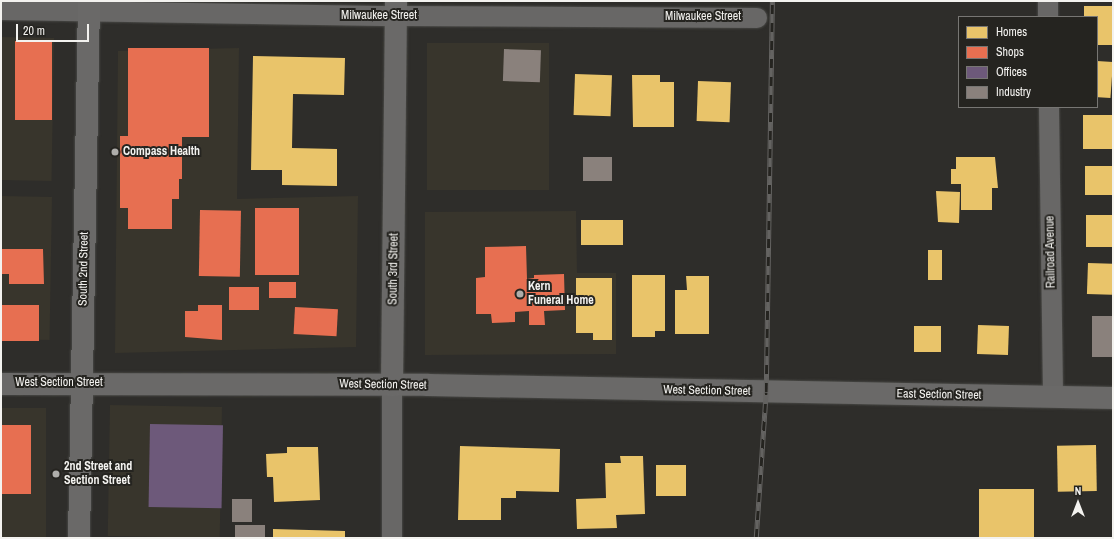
<!DOCTYPE html>
<html>
<head>
<meta charset="utf-8">
<style>
	body { margin:0 }
	#map { position:relative; width:1114px; height:539px; overflow:hidden; background:#2e2d2a; font-family:"Archivo Narrow",sans-serif }
	div>[style] { position:absolute }
	.built>* { inset:0; background:#38352c; transform-origin:0 0 }
	.homes>* { inset:0; background:#e9c46a; transform-origin:0 0 }
	.shops>* { inset:0; background:#e76f51; transform-origin:0 0 }
	.offices>* { inset:0; background:#6d597a; transform-origin:0 0 }
	.industry>* { inset:0; background:#8a817c; transform-origin:0 0 }
	.roads { filter:drop-shadow(0 0 1px #494946) drop-shadow(0 0 1px #494946) }
	.street>* { height:20px; margin:-10px; padding:0 10px; transform-origin:10px; border-radius:10px; background:#686766 }
	.secondary>* { height:22px; margin:-11px; padding:0 11px; transform-origin:11px; border-radius:11px; background:#6a6968 }
	.rail>* { height:4.5px; margin-top:-2.25px; transform-origin:0; background:repeating-linear-gradient(90deg,#252420 0 9px,#646361 0 18px); box-sizing:border-box; border-block:1px solid #646361 }
	.dots>* { width:11px; height:11px; translate:-50% -50%; box-sizing:border-box; border:2px solid #252420; border-radius:50% }
	span { translate:-50% -50%; white-space:nowrap; text-align:center; line-height:1.15; -webkit-text-stroke:4px #252420; paint-order:stroke }
	.street-label { font-size:12px; color:#f3f2ef }
	.poi-label { font-size:12px; color:#f3f2ef; font-weight:700 }
	.left { translate:0 -50%; text-align:left }
	.frame { position:absolute; inset:0; border:2px solid #f3f2ef; pointer-events:none }
	.legend { position:absolute; left:958px; top:16px; width:140px; height:92px; box-sizing:border-box; background:#252420; border:1px solid #777673; margin:0; padding:5px 7px; list-style:none; font-size:12px; color:#f3f2ef }
	.legend li { display:flex; align-items:center; gap:8px; height:20px }
	.legend b { width:20px; border:1px solid #777673 }
	.north { position:absolute; left:1058px; top:483px; width:40px; height:40px; -webkit-text-stroke:3px #252420; paint-order:stroke; rotate:0deg; font-size:11px; font-weight:700; line-height:16px; text-align:center; color:#f3f2ef }
	.north::after { content:''; display:block; margin:auto; width:14px; height:18px; background:#f3f2ef; clip-path:polygon(50% 0,100% 100%,50% 72%,0 100%) }
	.scale { position:absolute; left:16px; top:24px; width:73px; height:18px; box-sizing:border-box; border:2px solid #f3f2ef; border-top:0; padding-left:5px; font-size:12px; line-height:14px; white-space:nowrap; color:#f3f2ef; -webkit-text-stroke:3px #252420; paint-order:stroke }
</style>
</head>
<body>
<div id="map">
	<div class="built">
		<i style="left:54px;top:38px;width:143px;height:53px;rotate:91deg"></i>
		<i style="left:427px;top:43px;width:122px;height:147px"></i>
		<i style="clip-path:polygon(239px 48px,237px 199px,358px 196px,356px 347px,115px 353px,118px 51px)"></i>
		<i style="left:52px;top:197px;width:143px;height:51px;rotate:91deg"></i>
		<i style="clip-path:polygon(576px 211px,577px 273px,616px 273px,616px 354px,425px 355px,425px 212px)"></i>
		<i style="left:222px;top:407px;width:131px;height:112px;rotate:91deg"></i>
		<i style="left:46px;top:408px;width:130px;height:45px;rotate:90deg"></i>
	</div>
	<div class="homes">
		<i style="clip-path:polygon(1084px 6px,1113px 6px,1113px 45px,1097px 45px,1097px 17px,1084px 17px)"></i>
		<i style="clip-path:polygon(253px 56px,345px 58px,344px 95px,293px 94px,292px 148px,337px 149px,337px 186px,282px 185px,282px 170px,251px 170px)"></i>
		<i style="left:1097px;top:61px;width:16px;height:36px;rotate:4deg"></i>
		<i style="left:575px;top:74px;width:37px;height:41px;rotate:2deg"></i>
		<i style="clip-path:polygon(632px 75px,660px 75px,660px 82px,674px 82px,674px 127px,633px 127px)"></i>
		<i style="left:698px;top:81px;width:33px;height:40px;rotate:2deg"></i>
		<i style="left:1083px;top:115px;width:30px;height:34px"></i>
		<i style="clip-path:polygon(956px 157px,995px 157px,998px 188px,992px 188px,992px 210px,961px 210px,961px 184px,951px 184px,951px 169px,956px 169px)"></i>
		<i style="left:1085px;top:166px;width:28px;height:29px"></i>
		<i style="clip-path:polygon(936px 191px,960px 192px,959px 223px,938px 222px)"></i>
		<i style="left:1086px;top:215px;width:27px;height:32px"></i>
		<i style="left:581px;top:220px;width:42px;height:25px"></i>
		<i style="left:928px;top:250px;width:14px;height:30px"></i>
		<i style="left:1088px;top:263px;width:25px;height:31px;rotate:2deg"></i>
		<i style="clip-path:polygon(632px 275px,665px 275px,665px 331px,655px 331px,655px 337px,632px 337px)"></i>
		<i style="clip-path:polygon(686px 276px,709px 276px,709px 334px,675px 334px,675px 290px,687px 290px)"></i>
		<i style="clip-path:polygon(576px 278px,612px 278px,612px 340px,593px 340px,593px 333px,576px 333px)"></i>
		<i style="left:978px;top:325px;width:31px;height:29px;rotate:2deg"></i>
		<i style="left:914px;top:326px;width:27px;height:26px"></i>
		<i style="left:1096px;top:445px;width:46px;height:39px;rotate:89deg"></i>
		<i style="clip-path:polygon(460px 446px,560px 449px,559px 492px,516px 491px,516px 498px,501px 498px,501px 520px,458px 520px)"></i>
		<i style="clip-path:polygon(287px 447px,318px 447px,320px 500px,274px 502px,273px 477px,267px 477px,266px 454px,287px 453px)"></i>
		<i style="clip-path:polygon(620px 456px,643px 456px,645px 514px,616px 515px,617px 528px,577px 529px,576px 499px,606px 498px,605px 463px,621px 463px)"></i>
		<i style="left:656px;top:465px;width:30px;height:31px"></i>
		<i style="left:979px;top:489px;width:55px;height:49px"></i>
		<i style="clip-path:polygon(273px 529px,345px 531px,345px 538px,273px 538px)"></i>
	</div>
	<div class="shops">
		<i style="left:15px;top:41px;width:37px;height:79px"></i>
		<i style="clip-path:polygon(128px 48px,209px 48px,209px 137px,182px 137px,182px 179px,179px 179px,179px 199px,172px 199px,172px 229px,128px 229px,128px 208px,120px 208px,120px 136px,128px 136px)"></i>
		<i style="left:255px;top:208px;width:44px;height:67px"></i>
		<i style="left:200px;top:210px;width:41px;height:66px;rotate:1deg"></i>
		<i style="clip-path:polygon(526px 246px,527px 279px,534px 278px,534px 275px,564px 274px,565px 310px,544px 311px,545px 325px,529px 325px,529px 311px,515px 312px,515px 322px,492px 323px,491px 314px,476px 314px,476px 278px,485px 277px,485px 247px)"></i>
		<i style="clip-path:polygon(1px 249px,43px 249px,44px 284px,9px 284px,9px 274px,1px 274px)"></i>
		<i style="left:269px;top:282px;width:27px;height:16px"></i>
		<i style="left:229px;top:287px;width:30px;height:23px"></i>
		<i style="left:1px;top:305px;width:38px;height:36px"></i>
		<i style="clip-path:polygon(198px 305px,222px 305px,222px 340px,185px 337px,185px 311px,198px 311px)"></i>
		<i style="left:295px;top:307px;width:43px;height:27px;rotate:3deg"></i>
		<i style="left:1px;top:425px;width:30px;height:69px"></i>
	</div>
	<div class="offices">
		<i style="left:150px;top:424px;width:73px;height:83px;rotate:1deg"></i>
	</div>
	<div class="industry">
		<i style="left:504px;top:49px;width:37px;height:32px;rotate:2deg"></i>
		<i style="left:583px;top:157px;width:29px;height:24px"></i>
		<i style="left:1092px;top:316px;width:21px;height:41px"></i>
		<i style="left:232px;top:499px;width:20px;height:23px"></i>
		<i style="left:235px;top:525px;width:30px;height:13px"></i>
	</div>
	<div class="roads">
		<div class="street">
			<i style="left:1048px;top:1px;width:16px;rotate:90deg"></i>
			<i style="left:1px;top:10px;width:395px;rotate:0.9deg"></i>
			<i style="left:396px;top:16px;width:361px;rotate:0.3deg"></i>
			<i style="left:1049px;top:107px;width:290px;rotate:89.2deg"></i>
			<i style="left:392px;top:538px;width:153px;rotate:-90deg"></i>
		</div>
		<div class="secondary">
			<i style="left:1px;top:384px;width:427px;rotate:0.1deg"></i>
			<i style="left:428px;top:385px;width:685px;rotate:1.09deg"></i>
			<i style="left:392px;top:385px;width:384px;rotate:-89.4deg"></i>
			<i style="left:79px;top:538px;width:537px;rotate:-88.93deg"></i>
		</div>
	</div>
	<div class="rail">
		<i style="left:756px;top:538px;width:146px;rotate:-86.1deg"></i>
		<i style="left:766px;top:392px;width:391px;rotate:-89.1deg"></i>
	</div>
	<div class="dots">
		<i style="left:115px;top:152px;background:#aeadaa"></i>
		<i style="left:520px;top:294px;background:#aeadaa"></i>
		<i style="left:56px;top:474px;background:#aeadaa"></i>
	</div>
	<div class="street-label">
		<span style="left:379px;top:16px">Milwaukee Street</span>
		<span style="left:703px;top:17px">Milwaukee Street</span>
		<span style="left:1051px;top:252px;rotate:-91deg">Railroad Avenue</span>
		<span style="left:84px;top:269px;rotate:-89deg">South 2nd Street</span>
		<span style="left:394px;top:269px;rotate:-89deg">South 3rd Street</span>
		<span style="left:59px;top:383px">West Section Street</span>
		<span style="left:383px;top:385px;rotate:1deg">West Section Street</span>
		<span style="left:707px;top:391px;rotate:1deg">West Section Street</span>
		<span style="left:939px;top:395px;rotate:1deg">East Section Street</span>
	</div>
	<div class="poi-label">
		<span class="left" style="left:123px;top:152px">Compass Health</span>
		<span class="left" style="left:528px;top:294px">Kern<br>Funeral Home</span>
		<span class="left" style="left:64px;top:474px">2nd Street and<br>Section Street</span>
	</div>
	<div class="frame"></div>
	<ul class="legend">
	<li><b style="height:11px;background:#e9c46a"></b>Homes</li>
	<li><b style="height:11px;background:#e76f51"></b>Shops</li>
	<li><b style="height:11px;background:#6d597a"></b>Offices</li>
	<li><b style="height:11px;background:#8a817c"></b>Industry</li>
	</ul>
	<div class="north">N</div>
	<div class="scale">20 m</div>
</div>
</body>
</html>
